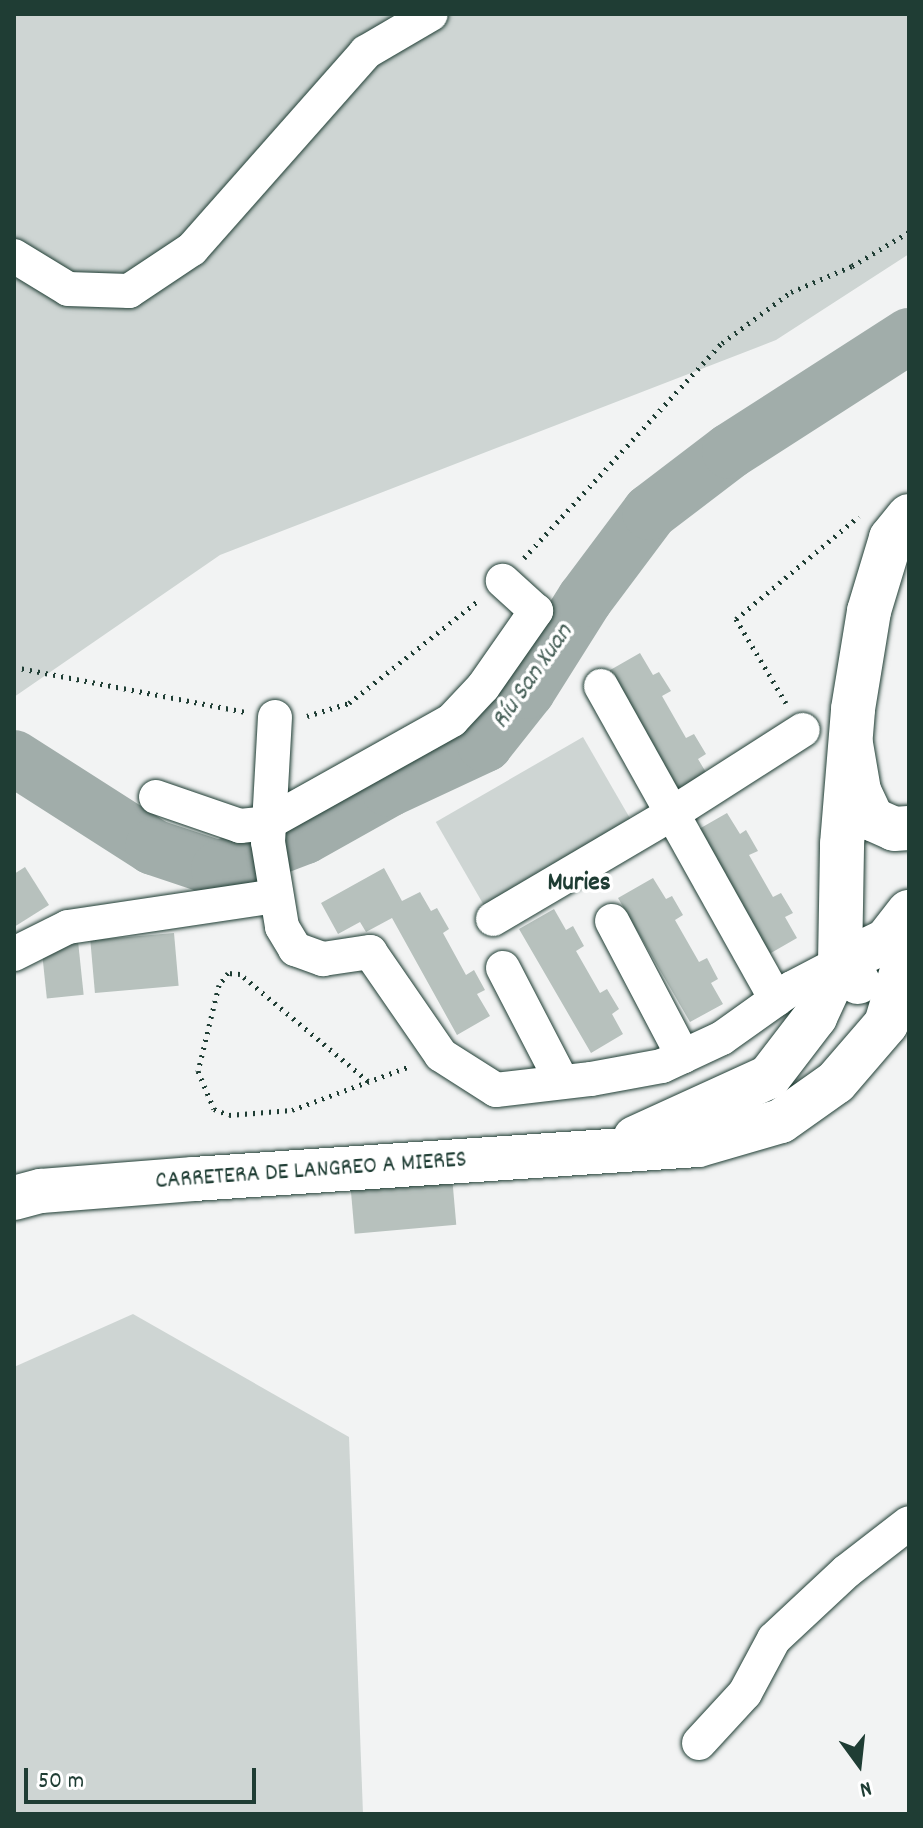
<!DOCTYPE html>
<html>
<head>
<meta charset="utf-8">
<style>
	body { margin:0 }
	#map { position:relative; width:923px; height:1828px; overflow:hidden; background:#f2f3f3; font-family:Dekko,sans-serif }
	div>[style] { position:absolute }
	.green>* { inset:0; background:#ced5d3; transform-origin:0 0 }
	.river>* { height:56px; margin:-28px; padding:0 28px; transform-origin:28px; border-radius:28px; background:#a1adaa }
	.building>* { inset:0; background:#b7c1bd; transform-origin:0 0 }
	.path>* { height:5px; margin-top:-2.5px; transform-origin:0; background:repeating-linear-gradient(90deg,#1f3d34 0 2px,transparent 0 8px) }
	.roads { filter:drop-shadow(0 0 2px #1f3d34) drop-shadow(0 0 2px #1f3d34) }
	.street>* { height:34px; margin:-17px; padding:0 17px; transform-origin:17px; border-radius:17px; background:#fff }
	.secondary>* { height:44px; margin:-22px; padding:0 22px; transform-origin:22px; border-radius:22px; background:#fff }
	.primary>* { height:44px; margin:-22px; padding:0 22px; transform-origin:22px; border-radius:22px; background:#fff }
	span { translate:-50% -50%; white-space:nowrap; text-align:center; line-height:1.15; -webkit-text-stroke:7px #fff; paint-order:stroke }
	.street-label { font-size:24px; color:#1f3d34 }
	.water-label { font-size:26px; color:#465f57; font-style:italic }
	.neighbourhood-label { font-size:26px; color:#1f3d34; font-weight:700 }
	.frame { position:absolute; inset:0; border:16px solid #1f3d34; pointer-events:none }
	.north { position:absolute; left:819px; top:1724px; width:80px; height:80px; -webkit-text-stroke:6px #fff; paint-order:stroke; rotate:165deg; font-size:22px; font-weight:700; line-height:32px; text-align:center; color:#1f3d34 }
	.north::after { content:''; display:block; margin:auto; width:28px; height:36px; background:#1f3d34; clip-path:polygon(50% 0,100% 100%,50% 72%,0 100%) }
	.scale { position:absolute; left:24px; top:1768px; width:232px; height:36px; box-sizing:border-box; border:4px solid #1f3d34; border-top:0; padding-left:10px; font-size:24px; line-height:28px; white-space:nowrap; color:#1f3d34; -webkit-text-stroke:6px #fff; paint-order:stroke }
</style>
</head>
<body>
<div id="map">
	<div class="green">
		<i style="clip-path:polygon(14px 14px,909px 14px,909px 254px,776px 340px,220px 555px,14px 697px)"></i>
		<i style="left:583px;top:737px;width:100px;height:170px;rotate:60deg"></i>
		<i style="clip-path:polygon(133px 1314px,349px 1437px,363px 1814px,14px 1814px,14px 1367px)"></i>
	</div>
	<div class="river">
		<i style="left:14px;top:758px;width:165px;rotate:32.6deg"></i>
		<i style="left:153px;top:847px;width:70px;rotate:18.4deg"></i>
		<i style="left:219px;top:869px;width:92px;rotate:-21deg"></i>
		<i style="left:305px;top:836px;width:96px;rotate:-29.2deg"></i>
		<i style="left:389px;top:789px;width:106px;rotate:-25.1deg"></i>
		<i style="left:485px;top:744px;width:68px;rotate:-51.6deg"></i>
		<i style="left:527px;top:691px;width:109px;rotate:-57.8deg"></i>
		<i style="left:585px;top:599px;width:109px;rotate:-53.2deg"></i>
		<i style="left:650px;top:512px;width:101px;rotate:-37.3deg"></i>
		<i style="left:730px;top:451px;width:213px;rotate:-32.7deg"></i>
	</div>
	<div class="building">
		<i style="clip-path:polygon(640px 653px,653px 675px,659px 672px,671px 691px,662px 696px,686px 738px,694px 734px,706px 754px,698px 759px,710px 779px,677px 798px,605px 673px)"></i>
		<i style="clip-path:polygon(727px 813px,740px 834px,746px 830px,758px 851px,749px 855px,773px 897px,781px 893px,793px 913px,785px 917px,797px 938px,764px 957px,692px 833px)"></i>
		<i style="clip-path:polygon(25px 867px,49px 905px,14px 927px,14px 874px)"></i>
		<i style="clip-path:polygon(384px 868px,402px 901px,420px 892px,431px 911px,437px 908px,449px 929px,443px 933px,466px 975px,474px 970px,485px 990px,477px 994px,490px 1016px,457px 1035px,392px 918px,366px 932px,360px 922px,338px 934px,321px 903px)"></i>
		<i style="clip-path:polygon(653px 878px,666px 899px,672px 896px,683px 915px,675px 920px,699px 962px,707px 958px,718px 979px,711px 983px,723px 1004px,690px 1022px,618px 898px)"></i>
		<i style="clip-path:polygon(554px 909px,566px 930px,573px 926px,584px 946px,576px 951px,600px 993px,607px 989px,619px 1009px,612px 1014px,623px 1034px,591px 1053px,519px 929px)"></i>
		<i style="left:174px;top:933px;width:53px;height:84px;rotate:85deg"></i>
		<i style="left:78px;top:941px;width:54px;height:37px;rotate:84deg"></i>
		<i style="left:452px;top:1176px;width:49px;height:102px;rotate:85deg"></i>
	</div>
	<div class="path">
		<i style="left:524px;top:558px;width:292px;rotate:-47.4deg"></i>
		<i style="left:722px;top:343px;width:86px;rotate:-36.5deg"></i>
		<i style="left:791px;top:292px;width:66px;rotate:-23.1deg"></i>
		<i style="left:852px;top:266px;width:66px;rotate:-30.8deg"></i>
		<i style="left:14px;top:667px;width:236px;rotate:11deg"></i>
		<i style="left:786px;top:703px;width:98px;rotate:-120.8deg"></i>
		<i style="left:736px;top:619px;width:160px;rotate:-39.9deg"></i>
		<i style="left:307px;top:716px;width:44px;rotate:-17.2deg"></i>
		<i style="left:349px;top:703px;width:166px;rotate:-38.4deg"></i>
		<i style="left:368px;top:1081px;width:167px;rotate:-140.1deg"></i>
		<i style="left:240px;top:974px;width:12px;rotate:-175deg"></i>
		<i style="left:228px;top:973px;width:15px;rotate:127deg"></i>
		<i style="left:219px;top:985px;width:89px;rotate:103.7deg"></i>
		<i style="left:198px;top:1071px;width:41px;rotate:67.2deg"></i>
		<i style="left:214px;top:1109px;width:16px;rotate:22deg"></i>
		<i style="left:229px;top:1115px;width:63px;rotate:-4.5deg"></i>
		<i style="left:292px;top:1110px;width:126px;rotate:-20.4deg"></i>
	</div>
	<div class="roads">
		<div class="street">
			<i style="left:14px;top:256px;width:63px;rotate:31.4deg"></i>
			<i style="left:68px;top:289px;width:61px;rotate:1.9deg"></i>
			<i style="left:129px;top:291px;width:76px;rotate:-33.7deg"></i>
			<i style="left:192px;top:249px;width:263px;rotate:-48.5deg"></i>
			<i style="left:366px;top:52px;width:75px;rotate:-30.3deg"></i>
			<i style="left:601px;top:686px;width:359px;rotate:60.8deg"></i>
			<i style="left:275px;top:717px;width:125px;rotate:93.2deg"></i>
			<i style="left:268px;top:842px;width:86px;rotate:80.6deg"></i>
			<i style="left:282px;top:927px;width:26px;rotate:59deg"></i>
			<i style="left:295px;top:949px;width:30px;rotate:20deg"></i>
			<i style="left:323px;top:959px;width:48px;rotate:-8.5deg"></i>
			<i style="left:370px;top:952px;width:125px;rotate:55.4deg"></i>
			<i style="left:441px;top:1055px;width:65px;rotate:32.5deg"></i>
			<i style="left:496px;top:1090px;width:96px;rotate:-6.6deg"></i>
			<i style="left:591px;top:1079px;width:72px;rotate:-10.4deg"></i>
			<i style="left:662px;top:1066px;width:66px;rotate:-25deg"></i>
			<i style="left:722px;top:1038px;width:86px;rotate:-35.5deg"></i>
			<i style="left:792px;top:988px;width:54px;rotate:-27.5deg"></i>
			<i style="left:156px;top:797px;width:89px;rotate:19deg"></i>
			<i style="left:240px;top:826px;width:28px;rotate:-6deg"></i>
			<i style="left:268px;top:823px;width:211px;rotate:-29.2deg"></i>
			<i style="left:452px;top:720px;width:45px;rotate:-46.8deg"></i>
			<i style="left:483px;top:687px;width:93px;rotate:-55.1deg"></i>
			<i style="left:536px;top:611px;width:45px;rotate:-137.7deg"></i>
			<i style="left:493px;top:919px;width:209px;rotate:-30.5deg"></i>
			<i style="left:673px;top:813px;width:154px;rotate:-32.6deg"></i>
			<i style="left:612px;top:921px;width:153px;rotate:62.3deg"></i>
			<i style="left:14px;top:954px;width:60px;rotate:-26.6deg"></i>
			<i style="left:68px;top:927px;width:210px;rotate:-8.5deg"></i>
			<i style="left:503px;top:968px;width:128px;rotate:62.6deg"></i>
			<i style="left:699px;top:1743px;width:68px;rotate:-47.4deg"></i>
			<i style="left:745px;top:1693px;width:61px;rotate:-61.8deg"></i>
			<i style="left:774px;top:1639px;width:100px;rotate:-43deg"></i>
			<i style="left:847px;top:1571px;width:78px;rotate:-37.7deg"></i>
		</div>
		<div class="secondary">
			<i style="left:858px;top:982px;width:26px;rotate:-133deg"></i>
			<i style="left:840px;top:963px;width:51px;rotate:-25.6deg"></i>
			<i style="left:886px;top:941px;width:37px;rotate:-52deg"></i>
			<i style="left:635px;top:1138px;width:147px;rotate:-24.5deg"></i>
			<i style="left:769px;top:1077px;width:76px;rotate:-52.5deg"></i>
			<i style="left:815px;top:1017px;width:60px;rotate:-65.2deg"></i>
			<i style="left:840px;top:963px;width:119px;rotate:-89deg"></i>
			<i style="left:842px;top:844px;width:135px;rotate:-85.3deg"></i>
			<i style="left:853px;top:709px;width:99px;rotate:-80.7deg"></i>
			<i style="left:869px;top:611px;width:76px;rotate:-73.2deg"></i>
			<i style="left:891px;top:538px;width:28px;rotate:-51deg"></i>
			<i style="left:14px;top:1198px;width:28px;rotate:-15deg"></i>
			<i style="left:41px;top:1191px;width:153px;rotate:-4.5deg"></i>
			<i style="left:194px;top:1179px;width:505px;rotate:-3.86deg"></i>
			<i style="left:698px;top:1145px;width:86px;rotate:-16.1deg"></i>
			<i style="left:781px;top:1121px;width:67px;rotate:-35.3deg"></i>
			<i style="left:836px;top:1082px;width:77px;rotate:-49.2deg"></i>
			<i style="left:886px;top:1024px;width:80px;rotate:-73.4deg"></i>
		</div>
		<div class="primary">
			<i style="left:851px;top:744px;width:48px;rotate:80.3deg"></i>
			<i style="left:859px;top:791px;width:31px;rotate:65deg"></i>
			<i style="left:872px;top:819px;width:24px;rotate:24deg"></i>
			<i style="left:894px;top:829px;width:15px;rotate:-4deg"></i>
		</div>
	</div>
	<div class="street-label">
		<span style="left:311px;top:1172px;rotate:-4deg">CARRETERA DE LANGREO A MIERES</span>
	</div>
	<div class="water-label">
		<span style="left:533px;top:677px;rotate:-55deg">Ríu San Xuan</span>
	</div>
	<div class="neighbourhood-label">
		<span style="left:579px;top:884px">Muries</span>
	</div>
	<div class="frame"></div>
	<div class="north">N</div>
	<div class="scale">50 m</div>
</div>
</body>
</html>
